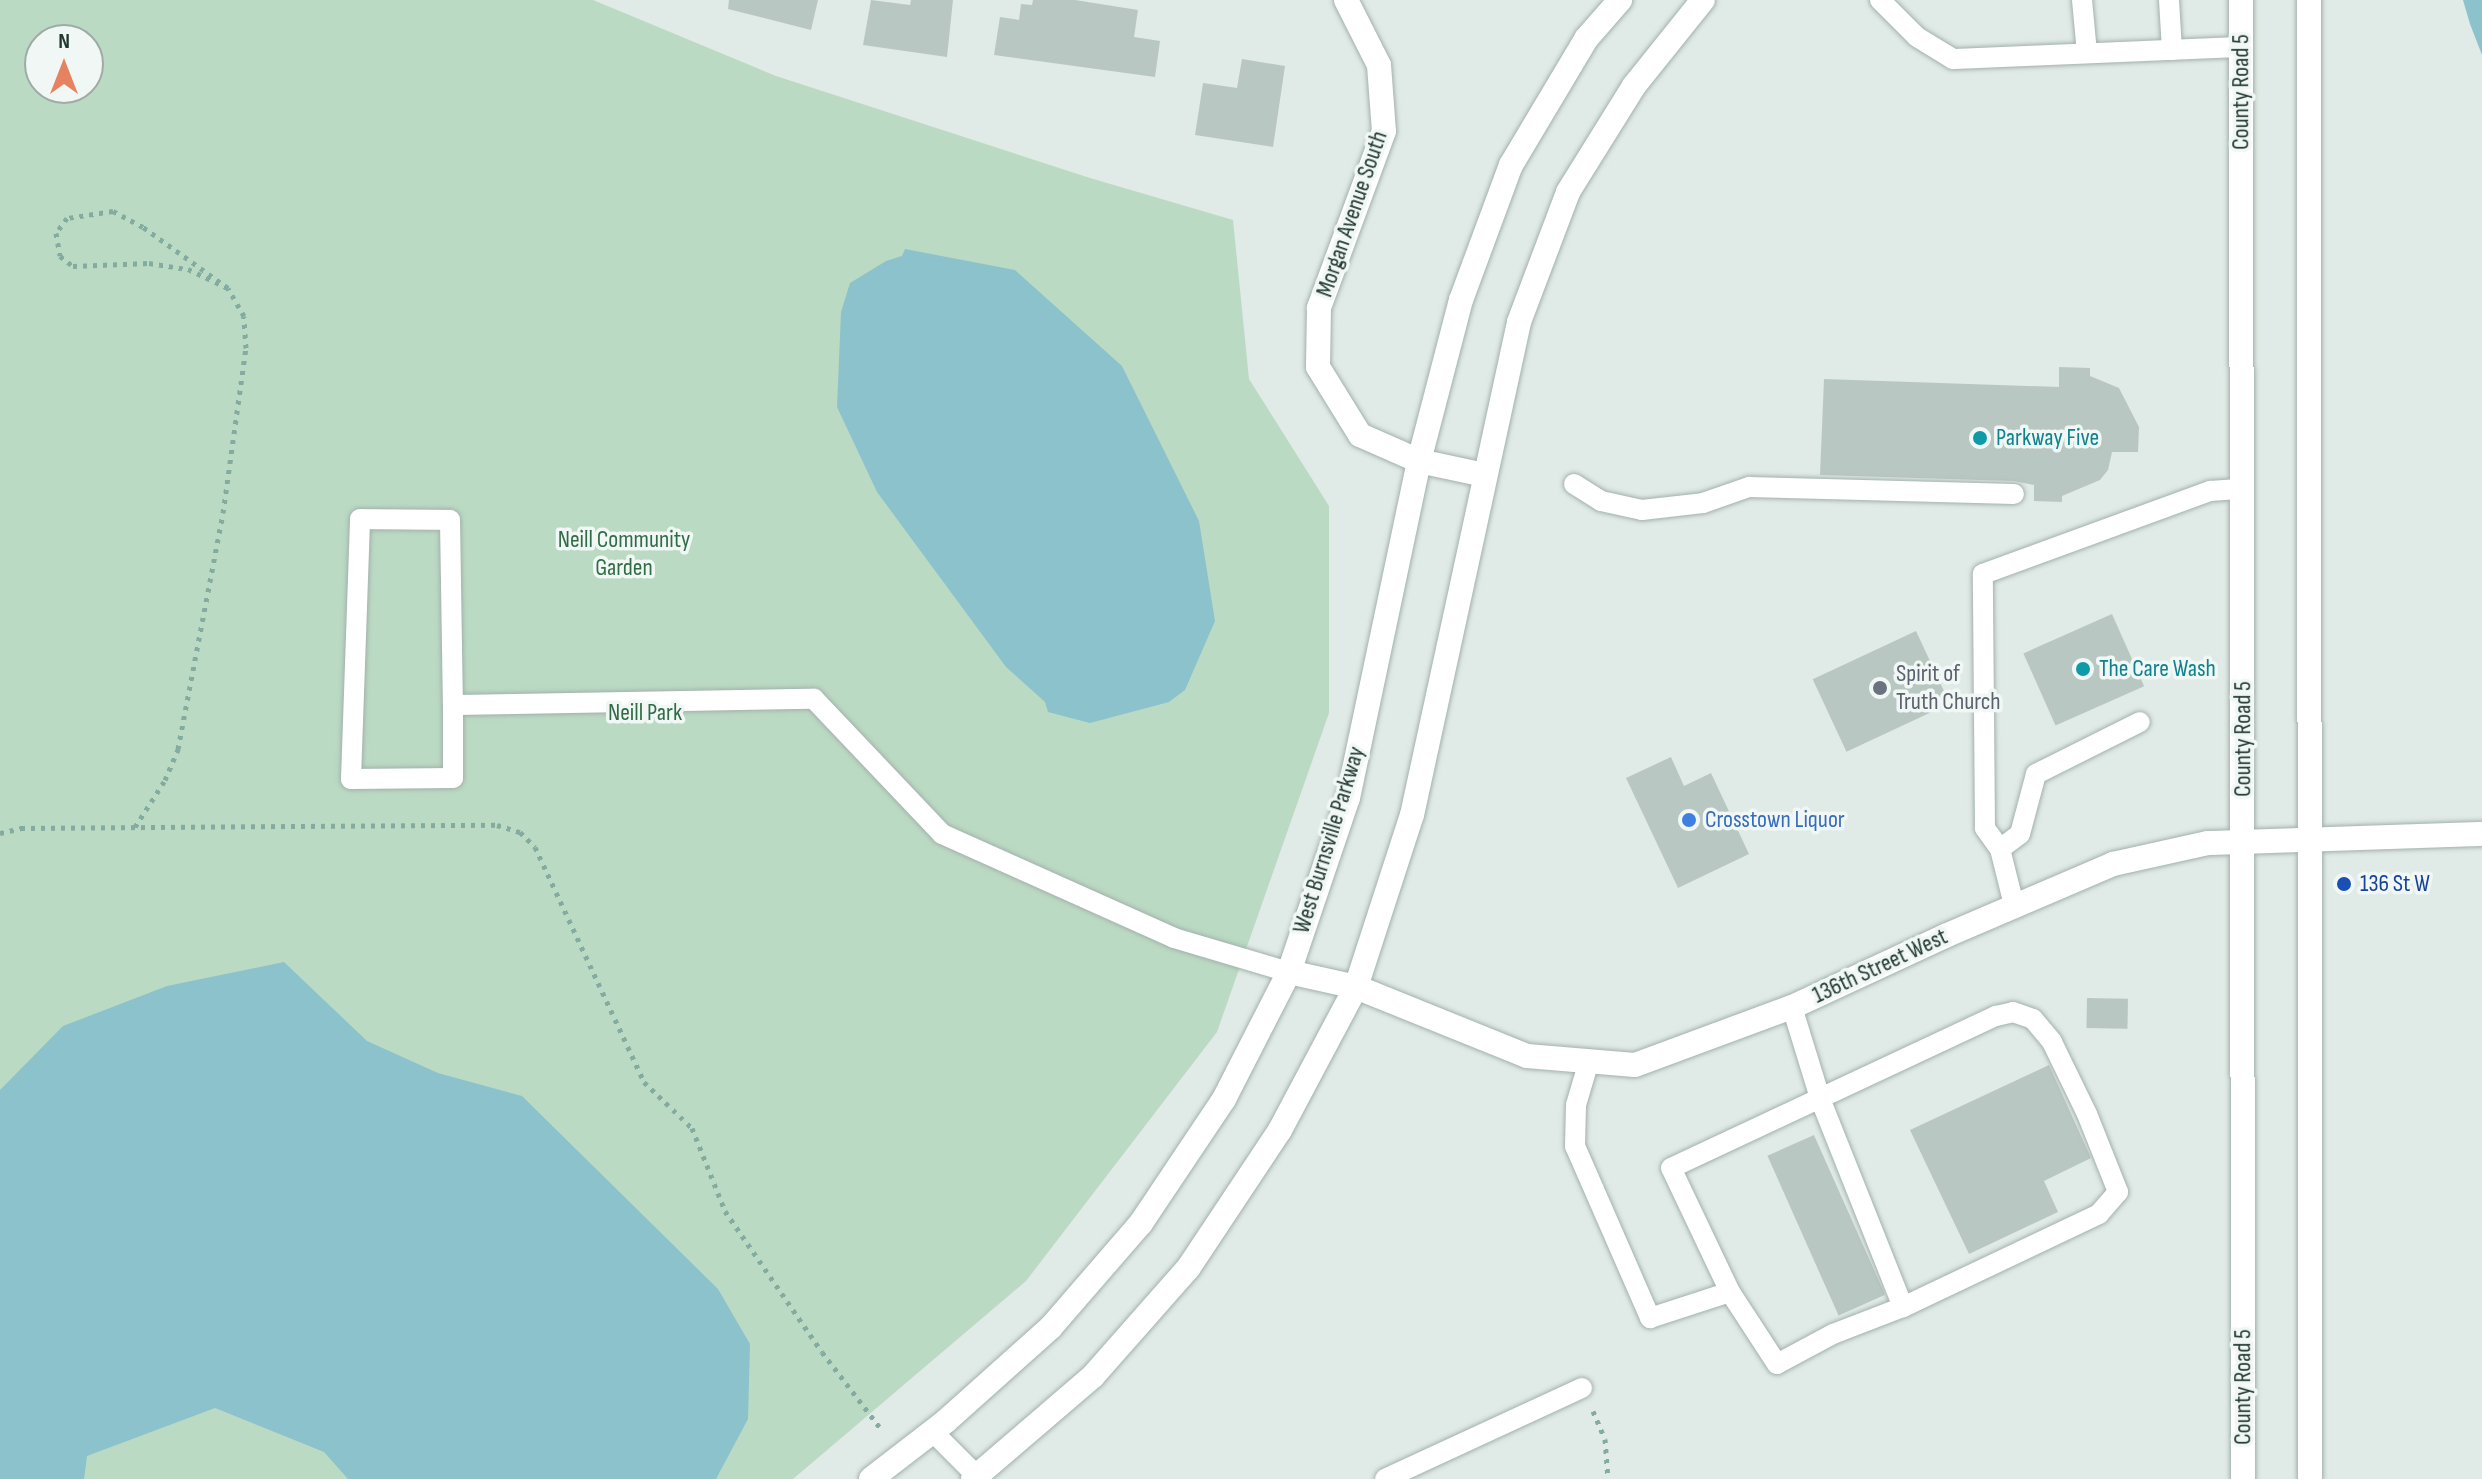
<!DOCTYPE html>
<html>
<head>
<meta charset="utf-8">
<style>
	body { margin:0 }
	#map { position:relative; width:2482px; height:1479px; overflow:hidden; background:#e0eae6; font-family:"Sofia Sans Condensed",sans-serif }
	div>[style] { position:absolute }
	.green>* { inset:0; background:#bbdac3 }
	.water>* { inset:0; background:#8cc2cc }
	.building>* { inset:0; background:#b9c7c2; transform-origin:0 0 }
	.path>* { height:5px; margin-top:-2.5px; transform-origin:0; background:repeating-linear-gradient(90deg,#83ab9f 0 4px,transparent 0 10px) }
	.roads { filter:drop-shadow(0 0 2px #a3b1ad) drop-shadow(0 0 2px #a3b1ad) }
	.service>* { height:20px; margin:-10px; padding:0 10px; transform-origin:10px; border-radius:10px; background:#fff }
	.minor>* { height:24px; margin:-12px; padding:0 12px; transform-origin:12px; border-radius:12px; background:#fff }
	.tertiary>* { height:24px; margin:-12px; padding:0 12px; transform-origin:12px; border-radius:12px; background:#fff }
	.secondary>* { height:24px; margin:-12px; padding:0 12px; transform-origin:12px; border-radius:12px; background:#fff }
	.dots>* { width:22px; height:22px; translate:-50% -50%; box-sizing:border-box; border:4px solid #f1f7f4; border-radius:50% }
	span { translate:-50% -50%; white-space:nowrap; text-align:center; line-height:1.15; -webkit-text-stroke:7px #f1f7f4; paint-order:stroke }
	.street-label { font-size:24px; color:#223933 }
	.culture-label { font-size:24px; color:#0d838f }
	.left { translate:0 -50%; text-align:left }
	.park-label { font-size:24px; color:#306d47 }
	.worship-label { font-size:24px; color:#5b616d }
	.shop-label { font-size:24px; color:#366cbe }
	.transit-label { font-size:24px; color:#164399 }
	.north { position:absolute; left:24px; top:24px; width:80px; height:80px; box-sizing:border-box; background:#f1f7f4; border:2px solid #9eaba7; border-radius:50%; rotate:0deg; font-size:22px; font-weight:700; line-height:32px; text-align:center; color:#223933 }
	.north::after { content:''; display:block; margin:auto; width:28px; height:36px; background:#e78261; clip-path:polygon(50% 0,100% 100%,50% 72%,0 100%) }
</style>
</head>
<body>
<div id="map">
	<div class="green">
		<i style="clip-path:polygon(evenodd,0 0,593px 0,776px 76px,1090px 178px,1233px 220px,1249px 379px,1329px 506px,1329px 713px,1217px 1032px,1026px 1281px,793px 1479px,0 1479px,0 0,40px 40px,88px 40px,88px 88px,40px 88px,40px 40px)"></i>
	</div>
	<div class="water">
		<i style="clip-path:polygon(2463px 0,2482px 0,2482px 55px,2470px 24px)"></i>
		<i style="clip-path:polygon(905px 249px,1015px 270px,1122px 366px,1199px 521px,1215px 621px,1185px 690px,1169px 702px,1090px 723px,1048px 712px,1045px 702px,1006px 667px,877px 492px,837px 407px,841px 312px,850px 283px,886px 261px,902px 256px)"></i>
		<i style="clip-path:polygon(284px 962px,367px 1041px,438px 1073px,522px 1096px,718px 1289px,750px 1344px,748px 1419px,716px 1479px,348px 1479px,324px 1452px,215px 1408px,87px 1456px,84px 1479px,0 1479px,0 1090px,63px 1026px,167px 986px)"></i>
	</div>
	<div class="building">
		<i style="clip-path:polygon(729px 0,818px 0,811px 30px,728px 9px)"></i>
		<i style="clip-path:polygon(871px 0,910px 5px,911px 0,953px 0,947px 57px,863px 45px)"></i>
		<i style="clip-path:polygon(1033px 0,1075px 0,1138px 10px,1134px 37px,1160px 41px,1155px 77px,994px 55px,1000px 17px,1019px 20px,1021px 4px,1032px 5px)"></i>
		<i style="clip-path:polygon(1242px 59px,1285px 66px,1273px 147px,1195px 135px,1203px 83px,1237px 88px)"></i>
		<i style="clip-path:polygon(2059px 367px,2090px 368px,2090px 376px,2119px 388px,2139px 427px,2138px 452px,2112px 452px,2108px 470px,2100px 480px,2062px 496px,2062px 502px,2034px 501px,2034px 485px,2014px 481px,1820px 475px,1824px 379px,2059px 387px)"></i>
		<i style="left:2112px;top:614px;width:79px;height:97px;rotate:66deg"></i>
		<i style="left:1916px;top:631px;width:80px;height:114px;rotate:65deg"></i>
		<i style="clip-path:polygon(1671px 757px,1684px 786px,1711px 773px,1749px 854px,1678px 888px,1626px 778px)"></i>
		<i style="left:2087px;top:998px;width:41px;height:30px;rotate:1deg"></i>
		<i style="clip-path:polygon(2049px 1065px,2091px 1158px,2044px 1181px,2058px 1212px,1969px 1254px,1910px 1130px)"></i>
		<i style="left:1814px;top:1135px;width:175px;height:51px;rotate:66deg"></i>
	</div>
	<div class="path">
		<i style="left:135px;top:827px;width:56px;rotate:-57.4deg"></i>
		<i style="left:165px;top:780px;width:34px;rotate:-67deg"></i>
		<i style="left:178px;top:749px;width:240px;rotate:-79.2deg"></i>
		<i style="left:223px;top:513px;width:167px;rotate:-82.1deg"></i>
		<i style="left:246px;top:348px;width:32px;rotate:-94deg"></i>
		<i style="left:244px;top:316px;width:32px;rotate:-120deg"></i>
		<i style="left:228px;top:288px;width:105px;rotate:-144.3deg"></i>
		<i style="left:143px;top:227px;width:34px;rotate:-152deg"></i>
		<i style="left:113px;top:211px;width:47px;rotate:171.3deg"></i>
		<i style="left:67px;top:218px;width:19px;rotate:126deg"></i>
		<i style="left:56px;top:233px;width:23px;rotate:80deg"></i>
		<i style="left:60px;top:256px;width:16px;rotate:38deg"></i>
		<i style="left:73px;top:266px;width:76px;rotate:-2.3deg"></i>
		<i style="left:149px;top:263px;width:39px;rotate:9deg"></i>
		<i style="left:188px;top:269px;width:44px;rotate:25.4deg"></i>
		<i style="left:0;top:833px;width:22px;rotate:-13deg"></i>
		<i style="left:21px;top:828px;width:476px;rotate:-0.4deg"></i>
		<i style="left:497px;top:825px;width:24px;rotate:17deg"></i>
		<i style="left:520px;top:832px;width:21px;rotate:45deg"></i>
		<i style="left:535px;top:847px;width:259px;rotate:65.1deg"></i>
		<i style="left:644px;top:1082px;width:66px;rotate:43.8deg"></i>
		<i style="left:692px;top:1128px;width:89px;rotate:68.3deg"></i>
		<i style="left:725px;top:1211px;width:171px;rotate:55.5deg"></i>
		<i style="left:822px;top:1352px;width:97px;rotate:52.5deg"></i>
		<i style="left:1593px;top:1411px;width:30px;rotate:67deg"></i>
		<i style="left:1605px;top:1439px;width:40px;rotate:85.7deg"></i>
	</div>
	<div class="roads">
		<div class="service">
			<i style="left:1880px;top:0;width:52px;rotate:45deg"></i>
			<i style="left:1917px;top:37px;width:42px;rotate:31.4deg"></i>
			<i style="left:1953px;top:59px;width:288px;rotate:-2.4deg"></i>
			<i style="left:2082px;top:0;width:53px;rotate:84.6deg"></i>
			<i style="left:2169px;top:0;width:50px;rotate:86.6deg"></i>
			<i style="left:1574px;top:484px;width:32px;rotate:32deg"></i>
			<i style="left:1601px;top:501px;width:42px;rotate:12.4deg"></i>
			<i style="left:1642px;top:510px;width:61px;rotate:-6.5deg"></i>
			<i style="left:1703px;top:503px;width:49px;rotate:-19.2deg"></i>
			<i style="left:1749px;top:487px;width:265px;rotate:1.5deg"></i>
			<i style="left:453px;top:705px;width:73px;rotate:90deg"></i>
			<i style="left:453px;top:778px;width:102px;rotate:179.4deg"></i>
			<i style="left:351px;top:779px;width:260px;rotate:-88deg"></i>
			<i style="left:360px;top:519px;width:90px;rotate:0.6deg"></i>
			<i style="left:450px;top:520px;width:185px;rotate:89.1deg"></i>
			<i style="left:453px;top:705px;width:361px;rotate:-1deg"></i>
			<i style="left:814px;top:699px;width:186px;rotate:46.5deg"></i>
			<i style="left:942px;top:834px;width:254px;rotate:24.1deg"></i>
			<i style="left:1174px;top:938px;width:120px;rotate:16.5deg"></i>
			<i style="left:2000px;top:849px;width:26px;rotate:-126deg"></i>
			<i style="left:1985px;top:828px;width:254px;rotate:-90.5deg"></i>
			<i style="left:1983px;top:574px;width:242px;rotate:-20.1deg"></i>
			<i style="left:2210px;top:491px;width:32px;rotate:-4deg"></i>
			<i style="left:2014px;top:905px;width:58px;rotate:-104deg"></i>
			<i style="left:2000px;top:849px;width:25px;rotate:-37deg"></i>
			<i style="left:2020px;top:834px;width:62px;rotate:-75.1deg"></i>
			<i style="left:2036px;top:774px;width:116px;rotate:-26.6deg"></i>
			<i style="left:1589px;top:1061px;width:46px;rotate:106.5deg"></i>
			<i style="left:1576px;top:1105px;width:41px;rotate:91.4deg"></i>
			<i style="left:1575px;top:1146px;width:188px;rotate:66.4deg"></i>
			<i style="left:1650px;top:1318px;width:84px;rotate:-18deg"></i>
			<i style="left:1730px;top:1292px;width:86px;rotate:56.9deg"></i>
			<i style="left:1777px;top:1364px;width:64px;rotate:-28.2deg"></i>
			<i style="left:1833px;top:1334px;width:75px;rotate:-21.1deg"></i>
			<i style="left:1903px;top:1307px;width:225px;rotate:-111.7deg"></i>
			<i style="left:1820px;top:1098px;width:95px;rotate:-107.1deg"></i>
			<i style="left:1730px;top:1292px;width:137px;rotate:-115.4deg"></i>
			<i style="left:1671px;top:1168px;width:359px;rotate:-25.1deg"></i>
			<i style="left:1996px;top:1016px;width:17px;rotate:-13deg"></i>
			<i style="left:2013px;top:1012px;width:21px;rotate:19deg"></i>
			<i style="left:2033px;top:1019px;width:30px;rotate:50deg"></i>
			<i style="left:2052px;top:1042px;width:80px;rotate:64.1deg"></i>
			<i style="left:2087px;top:1114px;width:84px;rotate:68.3deg"></i>
			<i style="left:2118px;top:1192px;width:29px;rotate:131deg"></i>
			<i style="left:2099px;top:1214px;width:217px;rotate:154.6deg"></i>
			<i style="left:932px;top:1431px;width:68px;rotate:45deg"></i>
			<i style="left:1385px;top:1479px;width:217px;rotate:-24.8deg"></i>
		</div>
		<div class="minor">
			<i style="left:1346px;top:0;width:73px;rotate:63.1deg"></i>
			<i style="left:1379px;top:65px;width:66px;rotate:85.7deg"></i>
			<i style="left:1384px;top:131px;width:189px;rotate:110.2deg"></i>
			<i style="left:1319px;top:308px;width:59px;rotate:91deg"></i>
			<i style="left:1318px;top:367px;width:80px;rotate:58.3deg"></i>
			<i style="left:1360px;top:435px;width:64px;rotate:23.8deg"></i>
			<i style="left:1419px;top:461px;width:67px;rotate:12deg"></i>
		</div>
		<div class="tertiary">
			<i style="left:1289px;top:972px;width:69px;rotate:12.6deg"></i>
			<i style="left:1356px;top:987px;width:184px;rotate:22deg"></i>
			<i style="left:1527px;top:1056px;width:108px;rotate:4.8deg"></i>
			<i style="left:1635px;top:1065px;width:167px;rotate:-20.3deg"></i>
			<i style="left:1792px;top:1007px;width:169px;rotate:-24.9deg"></i>
			<i style="left:1945px;top:936px;width:183px;rotate:-23.2deg"></i>
			<i style="left:2113px;top:864px;width:97px;rotate:-12.5deg"></i>
			<i style="left:2208px;top:843px;width:274px;rotate:-1.9deg"></i>
			<i style="left:871px;top:1479px;width:95px;rotate:-37.7deg"></i>
			<i style="left:946px;top:1421px;width:141px;rotate:-41.8deg"></i>
			<i style="left:1051px;top:1327px;width:138px;rotate:-49.1deg"></i>
			<i style="left:1141px;top:1223px;width:149px;rotate:-56.2deg"></i>
			<i style="left:1224px;top:1099px;width:143px;rotate:-62.9deg"></i>
			<i style="left:1289px;top:972px;width:184px;rotate:-71.3deg"></i>
			<i style="left:1348px;top:798px;width:344px;rotate:-78.1deg"></i>
			<i style="left:1419px;top:461px;width:166px;rotate:-75.4deg"></i>
			<i style="left:1461px;top:300px;width:144px;rotate:-69.7deg"></i>
			<i style="left:1511px;top:165px;width:147px;rotate:-59.2deg"></i>
			<i style="left:1586px;top:39px;width:52px;rotate:-48.9deg"></i>
			<i style="left:973px;top:1479px;width:158px;rotate:-40.6deg"></i>
			<i style="left:1093px;top:1376px;width:145px;rotate:-48.6deg"></i>
			<i style="left:1189px;top:1267px;width:164px;rotate:-56.4deg"></i>
			<i style="left:1280px;top:1130px;width:162px;rotate:-62deg"></i>
			<i style="left:1356px;top:987px;width:181px;rotate:-72deg"></i>
			<i style="left:1412px;top:815px;width:504px;rotate:-77.75deg"></i>
			<i style="left:1519px;top:322px;width:139px;rotate:-69.3deg"></i>
			<i style="left:1568px;top:192px;width:125px;rotate:-58.1deg"></i>
			<i style="left:1634px;top:86px;width:110px;rotate:-51.3deg"></i>
		</div>
		<div class="secondary">
			<i style="left:2241px;top:0;width:1479px;rotate:89.92deg"></i>
			<i style="left:2309px;top:0;width:1479px;rotate:89.96deg"></i>
		</div>
	</div>
	<div class="dots">
		<i style="left:1980px;top:438px;background:#0f9aa8"></i>
		<i style="left:2083px;top:669px;background:#0f9aa8"></i>
		<i style="left:1880px;top:688px;background:#6b7280"></i>
		<i style="left:1689px;top:820px;background:#3f7fe0"></i>
		<i style="left:2344px;top:884px;background:#1a4fb4"></i>
	</div>
	<div class="street-label">
		<span style="left:2241px;top:92px;rotate:-90deg">County Road 5</span>
		<span style="left:1352px;top:214px;rotate:-71deg">Morgan Avenue South</span>
		<span style="left:2243px;top:739px;rotate:-90deg">County Road 5</span>
		<span style="left:1329px;top:840px;rotate:-73deg">West Burnsville Parkway</span>
		<span style="left:1880px;top:966px;rotate:-25deg">136th Street West</span>
		<span style="left:2243px;top:1387px;rotate:-90deg">County Road 5</span>
	</div>
	<div class="culture-label">
		<span class="left" style="left:1996px;top:438px">Parkway Five</span>
		<span class="left" style="left:2099px;top:669px">The Care Wash</span>
	</div>
	<div class="park-label">
		<span style="left:624px;top:554px">Neill Community<br>Garden</span>
		<span style="left:645px;top:713px">Neill Park</span>
	</div>
	<div class="worship-label">
		<span class="left" style="left:1896px;top:688px">Spirit of<br>Truth Church</span>
	</div>
	<div class="shop-label">
		<span class="left" style="left:1705px;top:820px">Crosstown Liquor</span>
	</div>
	<div class="transit-label">
		<span class="left" style="left:2360px;top:884px">136 St W</span>
	</div>
	<div class="north">N</div>
</div>
</body>
</html>
